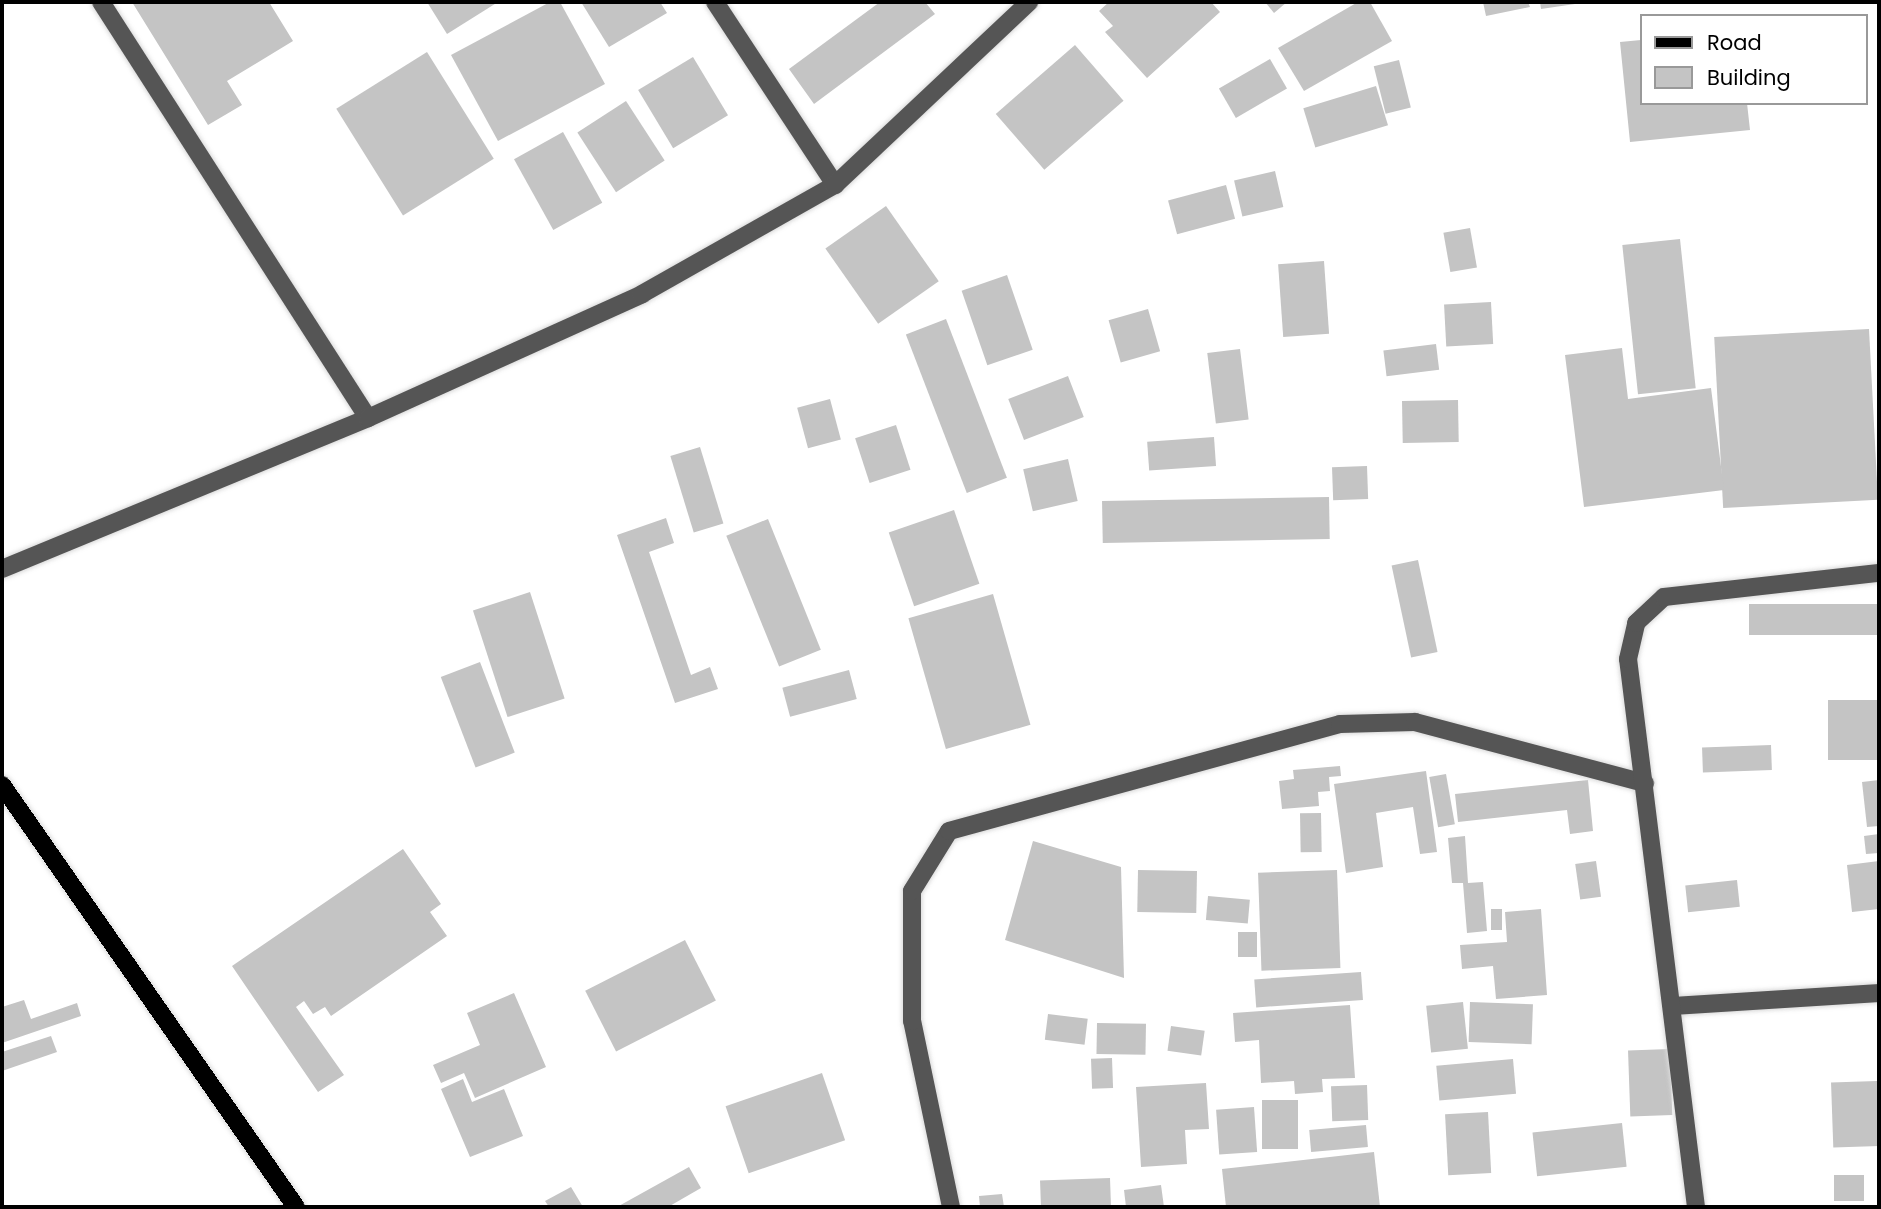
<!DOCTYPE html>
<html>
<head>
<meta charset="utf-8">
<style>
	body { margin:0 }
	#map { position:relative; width:1881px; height:1209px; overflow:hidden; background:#fff; font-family:Poppins,sans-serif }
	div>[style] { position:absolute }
	.building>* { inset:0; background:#c4c4c4; transform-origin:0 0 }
	.roads { filter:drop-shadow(0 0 2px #dbdbdb) drop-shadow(0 0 2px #dbdbdb) }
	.minor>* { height:18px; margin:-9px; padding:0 9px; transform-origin:9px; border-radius:9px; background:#555 }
	.major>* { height:18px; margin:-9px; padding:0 9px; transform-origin:9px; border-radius:9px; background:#000 }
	span { translate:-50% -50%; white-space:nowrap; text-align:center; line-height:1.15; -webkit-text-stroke:5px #fff; paint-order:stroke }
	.frame { position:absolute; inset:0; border:4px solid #000; pointer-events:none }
	.legend { position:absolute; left:1640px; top:14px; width:228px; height:91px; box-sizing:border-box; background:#fff; border:2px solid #999; margin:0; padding:9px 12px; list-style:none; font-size:21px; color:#000 }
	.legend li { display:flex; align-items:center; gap:14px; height:35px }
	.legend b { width:35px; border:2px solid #999 }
</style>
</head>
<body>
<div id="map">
	<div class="building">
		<i style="clip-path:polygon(132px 2px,269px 2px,293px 41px,227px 81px,242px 105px,208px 125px)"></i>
		<i style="clip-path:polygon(427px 2px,498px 2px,447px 34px)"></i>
		<i style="clip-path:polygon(550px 2px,560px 2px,605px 84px,498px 141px,451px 55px)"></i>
		<i style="clip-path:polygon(581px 2px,660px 2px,667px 13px,609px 47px)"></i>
		<i style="clip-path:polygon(880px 2px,925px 2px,935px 14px,814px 104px,789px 69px)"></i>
		<i style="clip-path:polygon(1109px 2px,1211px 2px,1220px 12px,1147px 78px,1105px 32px,1113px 26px,1099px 11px)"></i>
		<i style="clip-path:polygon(1265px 2px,1287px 2px,1274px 13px)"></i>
		<i style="clip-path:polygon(1358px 2px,1370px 2px,1392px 41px,1304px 91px,1278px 48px)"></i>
		<i style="clip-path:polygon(1483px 2px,1528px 2px,1530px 7px,1486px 16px)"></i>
		<i style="clip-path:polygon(1540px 2px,1575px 2px,1575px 4px,1541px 9px)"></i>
		<i style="clip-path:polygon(1641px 40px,1641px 103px,1747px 103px,1750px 130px,1630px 142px,1620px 42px)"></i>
		<i style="left:1075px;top:45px;width:74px;height:105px;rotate:49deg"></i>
		<i style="left:427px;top:52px;width:126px;height:107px;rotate:58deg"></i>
		<i style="left:693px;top:57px;width:68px;height:64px;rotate:59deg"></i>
		<i style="left:1270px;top:59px;width:34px;height:59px;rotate:60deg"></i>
		<i style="left:1399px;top:60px;width:49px;height:26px;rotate:76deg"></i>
		<i style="left:1376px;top:86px;width:41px;height:76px;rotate:73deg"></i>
		<i style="left:626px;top:101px;width:71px;height:58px;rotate:57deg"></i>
		<i style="left:563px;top:132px;width:81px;height:56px;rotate:61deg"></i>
		<i style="left:1275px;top:171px;width:37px;height:42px;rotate:77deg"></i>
		<i style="left:1226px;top:185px;width:35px;height:60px;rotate:75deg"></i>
		<i style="left:886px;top:206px;width:92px;height:74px;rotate:55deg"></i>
		<i style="left:1470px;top:228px;width:40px;height:27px;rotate:80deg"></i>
		<i style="left:1680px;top:239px;width:150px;height:58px;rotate:84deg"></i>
		<i style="left:1324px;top:261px;width:73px;height:46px;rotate:86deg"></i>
		<i style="left:1007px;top:275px;width:79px;height:48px;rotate:71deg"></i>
		<i style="left:1491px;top:302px;width:42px;height:47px;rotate:87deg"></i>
		<i style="left:1148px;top:309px;width:44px;height:41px;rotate:74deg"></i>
		<i style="left:946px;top:319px;width:170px;height:43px;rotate:69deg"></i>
		<i style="left:1869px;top:329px;width:171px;height:155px;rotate:87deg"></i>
		<i style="left:1436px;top:344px;width:26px;height:53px;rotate:83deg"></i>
		<i style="clip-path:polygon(1622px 348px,1628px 399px,1711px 388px,1724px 490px,1584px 507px,1565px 355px)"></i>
		<i style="left:1240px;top:349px;width:71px;height:33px;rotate:83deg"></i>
		<i style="left:1068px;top:376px;width:44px;height:64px;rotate:69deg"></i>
		<i style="left:830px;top:399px;width:42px;height:34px;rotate:75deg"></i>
		<i style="left:1458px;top:400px;width:42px;height:56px;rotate:89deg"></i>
		<i style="left:896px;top:425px;width:47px;height:43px;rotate:72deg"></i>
		<i style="left:1214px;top:437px;width:29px;height:67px;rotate:86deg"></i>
		<i style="left:700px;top:447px;width:80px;height:31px;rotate:73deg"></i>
		<i style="left:1068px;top:459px;width:43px;height:46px;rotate:77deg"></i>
		<i style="left:1367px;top:466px;width:33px;height:35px;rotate:88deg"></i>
		<i style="left:1329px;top:497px;width:42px;height:227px;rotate:89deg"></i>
		<i style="left:954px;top:510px;width:78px;height:69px;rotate:71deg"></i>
		<i style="clip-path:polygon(666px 518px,674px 543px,649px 552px,691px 675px,710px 667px,718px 689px,675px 703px,617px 535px)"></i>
		<i style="left:768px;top:519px;width:141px;height:45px;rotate:68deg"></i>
		<i style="left:1418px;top:560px;width:94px;height:27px;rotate:78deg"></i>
		<i style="left:530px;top:592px;width:112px;height:60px;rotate:72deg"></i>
		<i style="left:993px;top:594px;width:136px;height:88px;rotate:74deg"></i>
		<i style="left:1879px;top:604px;width:31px;height:130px;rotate:90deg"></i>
		<i style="left:480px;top:662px;width:97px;height:42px;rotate:69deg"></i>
		<i style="left:849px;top:670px;width:30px;height:69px;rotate:75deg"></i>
		<i style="left:1879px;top:700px;width:60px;height:51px;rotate:90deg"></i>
		<i style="left:1771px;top:745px;width:25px;height:69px;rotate:88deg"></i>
		<i style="clip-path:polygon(1340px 766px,1341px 776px,1329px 777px,1330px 791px,1318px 792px,1319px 806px,1282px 809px,1279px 781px,1294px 779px,1293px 770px)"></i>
		<i style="clip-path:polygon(1426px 771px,1437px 852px,1420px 854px,1413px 807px,1376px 813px,1383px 867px,1346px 873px,1334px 784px)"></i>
		<i style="left:1446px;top:774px;width:51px;height:17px;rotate:80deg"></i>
		<i style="clip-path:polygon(1588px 780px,1593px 831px,1570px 834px,1567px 810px,1458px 822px,1455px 794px)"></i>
		<i style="clip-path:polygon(1879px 780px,1879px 826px,1867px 827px,1862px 782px)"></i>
		<i style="left:1321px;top:813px;width:39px;height:21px;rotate:89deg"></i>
		<i style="clip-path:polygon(1879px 834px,1879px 853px,1866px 854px,1864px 836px)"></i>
		<i style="clip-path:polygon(1465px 836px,1468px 883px,1483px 882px,1487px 931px,1467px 933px,1463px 883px,1452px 883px,1448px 838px)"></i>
		<i style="clip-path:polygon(1033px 841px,1121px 867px,1124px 978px,1005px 940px)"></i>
		<i style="clip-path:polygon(403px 849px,441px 904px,430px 912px,447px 936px,331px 1016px,325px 1007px,313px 1014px,304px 1001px,296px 1007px,344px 1075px,318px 1092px,232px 966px)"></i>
		<i style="left:1596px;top:861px;width:36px;height:21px;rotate:82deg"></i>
		<i style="clip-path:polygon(1879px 861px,1879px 909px,1852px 912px,1847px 865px)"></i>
		<i style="left:1138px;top:870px;width:59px;height:42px;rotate:1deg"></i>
		<i style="left:1337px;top:870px;width:98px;height:79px;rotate:88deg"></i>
		<i style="left:1737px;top:880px;width:27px;height:52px;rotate:84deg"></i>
		<i style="left:1208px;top:896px;width:42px;height:24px;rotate:5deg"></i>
		<i style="left:1491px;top:909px;width:11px;height:21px"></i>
		<i style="clip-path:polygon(1541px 909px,1547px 995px,1496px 999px,1493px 966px,1462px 969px,1460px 945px,1507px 942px,1505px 912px)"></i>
		<i style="left:1238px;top:932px;width:19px;height:25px"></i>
		<i style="left:685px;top:940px;width:68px;height:112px;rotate:63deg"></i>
		<i style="left:1361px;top:972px;width:28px;height:107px;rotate:86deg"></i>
		<i style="clip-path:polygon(514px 993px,546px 1067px,475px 1098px,464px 1073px,441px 1083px,433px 1065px,480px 1045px,467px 1013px)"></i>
		<i style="clip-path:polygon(24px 1000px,31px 1019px,77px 1003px,81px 1016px,2px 1043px,2px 1007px)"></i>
		<i style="left:1463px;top:1002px;width:47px;height:37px;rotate:84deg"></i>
		<i style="left:1470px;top:1002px;width:63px;height:40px;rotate:2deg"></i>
		<i style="clip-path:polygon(1350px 1005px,1355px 1078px,1322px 1079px,1323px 1092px,1295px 1094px,1294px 1081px,1261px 1083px,1259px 1040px,1235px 1042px,1233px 1013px)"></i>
		<i style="left:1048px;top:1014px;width:40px;height:26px;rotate:7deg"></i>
		<i style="left:1097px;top:1023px;width:49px;height:31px;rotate:1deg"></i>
		<i style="left:1171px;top:1026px;width:34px;height:25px;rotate:8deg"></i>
		<i style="clip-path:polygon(51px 1036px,57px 1052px,2px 1071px,2px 1052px)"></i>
		<i style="left:1670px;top:1049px;width:66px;height:42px;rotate:88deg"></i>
		<i style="left:1112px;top:1058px;width:30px;height:21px;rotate:88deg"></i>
		<i style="left:1513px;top:1059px;width:35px;height:77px;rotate:85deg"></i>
		<i style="left:822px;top:1073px;width:71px;height:102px;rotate:71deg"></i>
		<i style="clip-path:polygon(463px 1079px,472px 1102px,504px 1089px,523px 1136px,470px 1157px,441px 1089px)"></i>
		<i style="left:1877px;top:1081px;width:65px;height:46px;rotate:88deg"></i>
		<i style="clip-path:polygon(1206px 1083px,1209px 1129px,1185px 1130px,1187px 1164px,1141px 1167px,1136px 1087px)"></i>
		<i style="left:1367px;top:1085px;width:35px;height:36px;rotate:88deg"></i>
		<i style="left:1262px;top:1100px;width:36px;height:49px"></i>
		<i style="left:1254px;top:1107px;width:45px;height:38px;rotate:86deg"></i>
		<i style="left:1488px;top:1112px;width:61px;height:43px;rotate:87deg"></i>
		<i style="left:1622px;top:1123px;width:44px;height:90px;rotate:84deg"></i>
		<i style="left:1366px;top:1125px;width:22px;height:57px;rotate:85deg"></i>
		<i style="clip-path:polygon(1374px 1152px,1380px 1207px,1226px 1207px,1222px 1169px)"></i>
		<i style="clip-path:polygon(689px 1167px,701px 1188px,668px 1207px,617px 1207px)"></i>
		<i style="left:1834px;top:1175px;width:30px;height:26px"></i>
		<i style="left:1110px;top:1178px;width:29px;height:70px;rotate:88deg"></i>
		<i style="clip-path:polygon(1161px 1185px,1164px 1207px,1126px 1207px,1124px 1190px)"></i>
		<i style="clip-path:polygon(571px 1187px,583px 1207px,549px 1207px,545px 1201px)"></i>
		<i style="clip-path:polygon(1002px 1194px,1004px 1207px,980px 1207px,979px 1196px)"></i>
	</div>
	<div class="roads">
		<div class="minor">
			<i style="left:101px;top:2px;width:494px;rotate:57.3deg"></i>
			<i style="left:715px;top:2px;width:219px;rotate:56.7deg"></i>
			<i style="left:2px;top:569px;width:396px;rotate:-22.4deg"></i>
			<i style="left:368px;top:418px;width:301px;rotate:-24.3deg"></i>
			<i style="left:642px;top:294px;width:222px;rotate:-29.5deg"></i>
			<i style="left:835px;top:185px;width:267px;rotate:-43.3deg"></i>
			<i style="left:1674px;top:1006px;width:205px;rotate:-3.6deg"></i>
			<i style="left:951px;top:1207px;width:190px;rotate:-101.8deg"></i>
			<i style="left:912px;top:1021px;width:130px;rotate:-90deg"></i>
			<i style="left:912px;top:891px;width:70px;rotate:-58.3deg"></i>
			<i style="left:949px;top:831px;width:405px;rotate:-15.3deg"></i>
			<i style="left:1340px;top:724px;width:75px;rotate:-1.5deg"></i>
			<i style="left:1415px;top:722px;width:238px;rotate:14.9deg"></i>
			<i style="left:1696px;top:1207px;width:552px;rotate:-97.07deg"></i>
			<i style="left:1628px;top:659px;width:37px;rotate:-77deg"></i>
			<i style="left:1636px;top:623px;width:38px;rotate:-43deg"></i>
			<i style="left:1664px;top:597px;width:216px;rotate:-6.4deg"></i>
		</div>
		<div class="major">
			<i style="left:2px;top:785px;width:514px;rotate:55.14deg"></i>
		</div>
	</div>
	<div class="frame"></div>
	<ul class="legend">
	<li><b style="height:9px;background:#000"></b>Road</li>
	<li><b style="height:19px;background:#c4c4c4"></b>Building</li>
	</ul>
</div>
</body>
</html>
